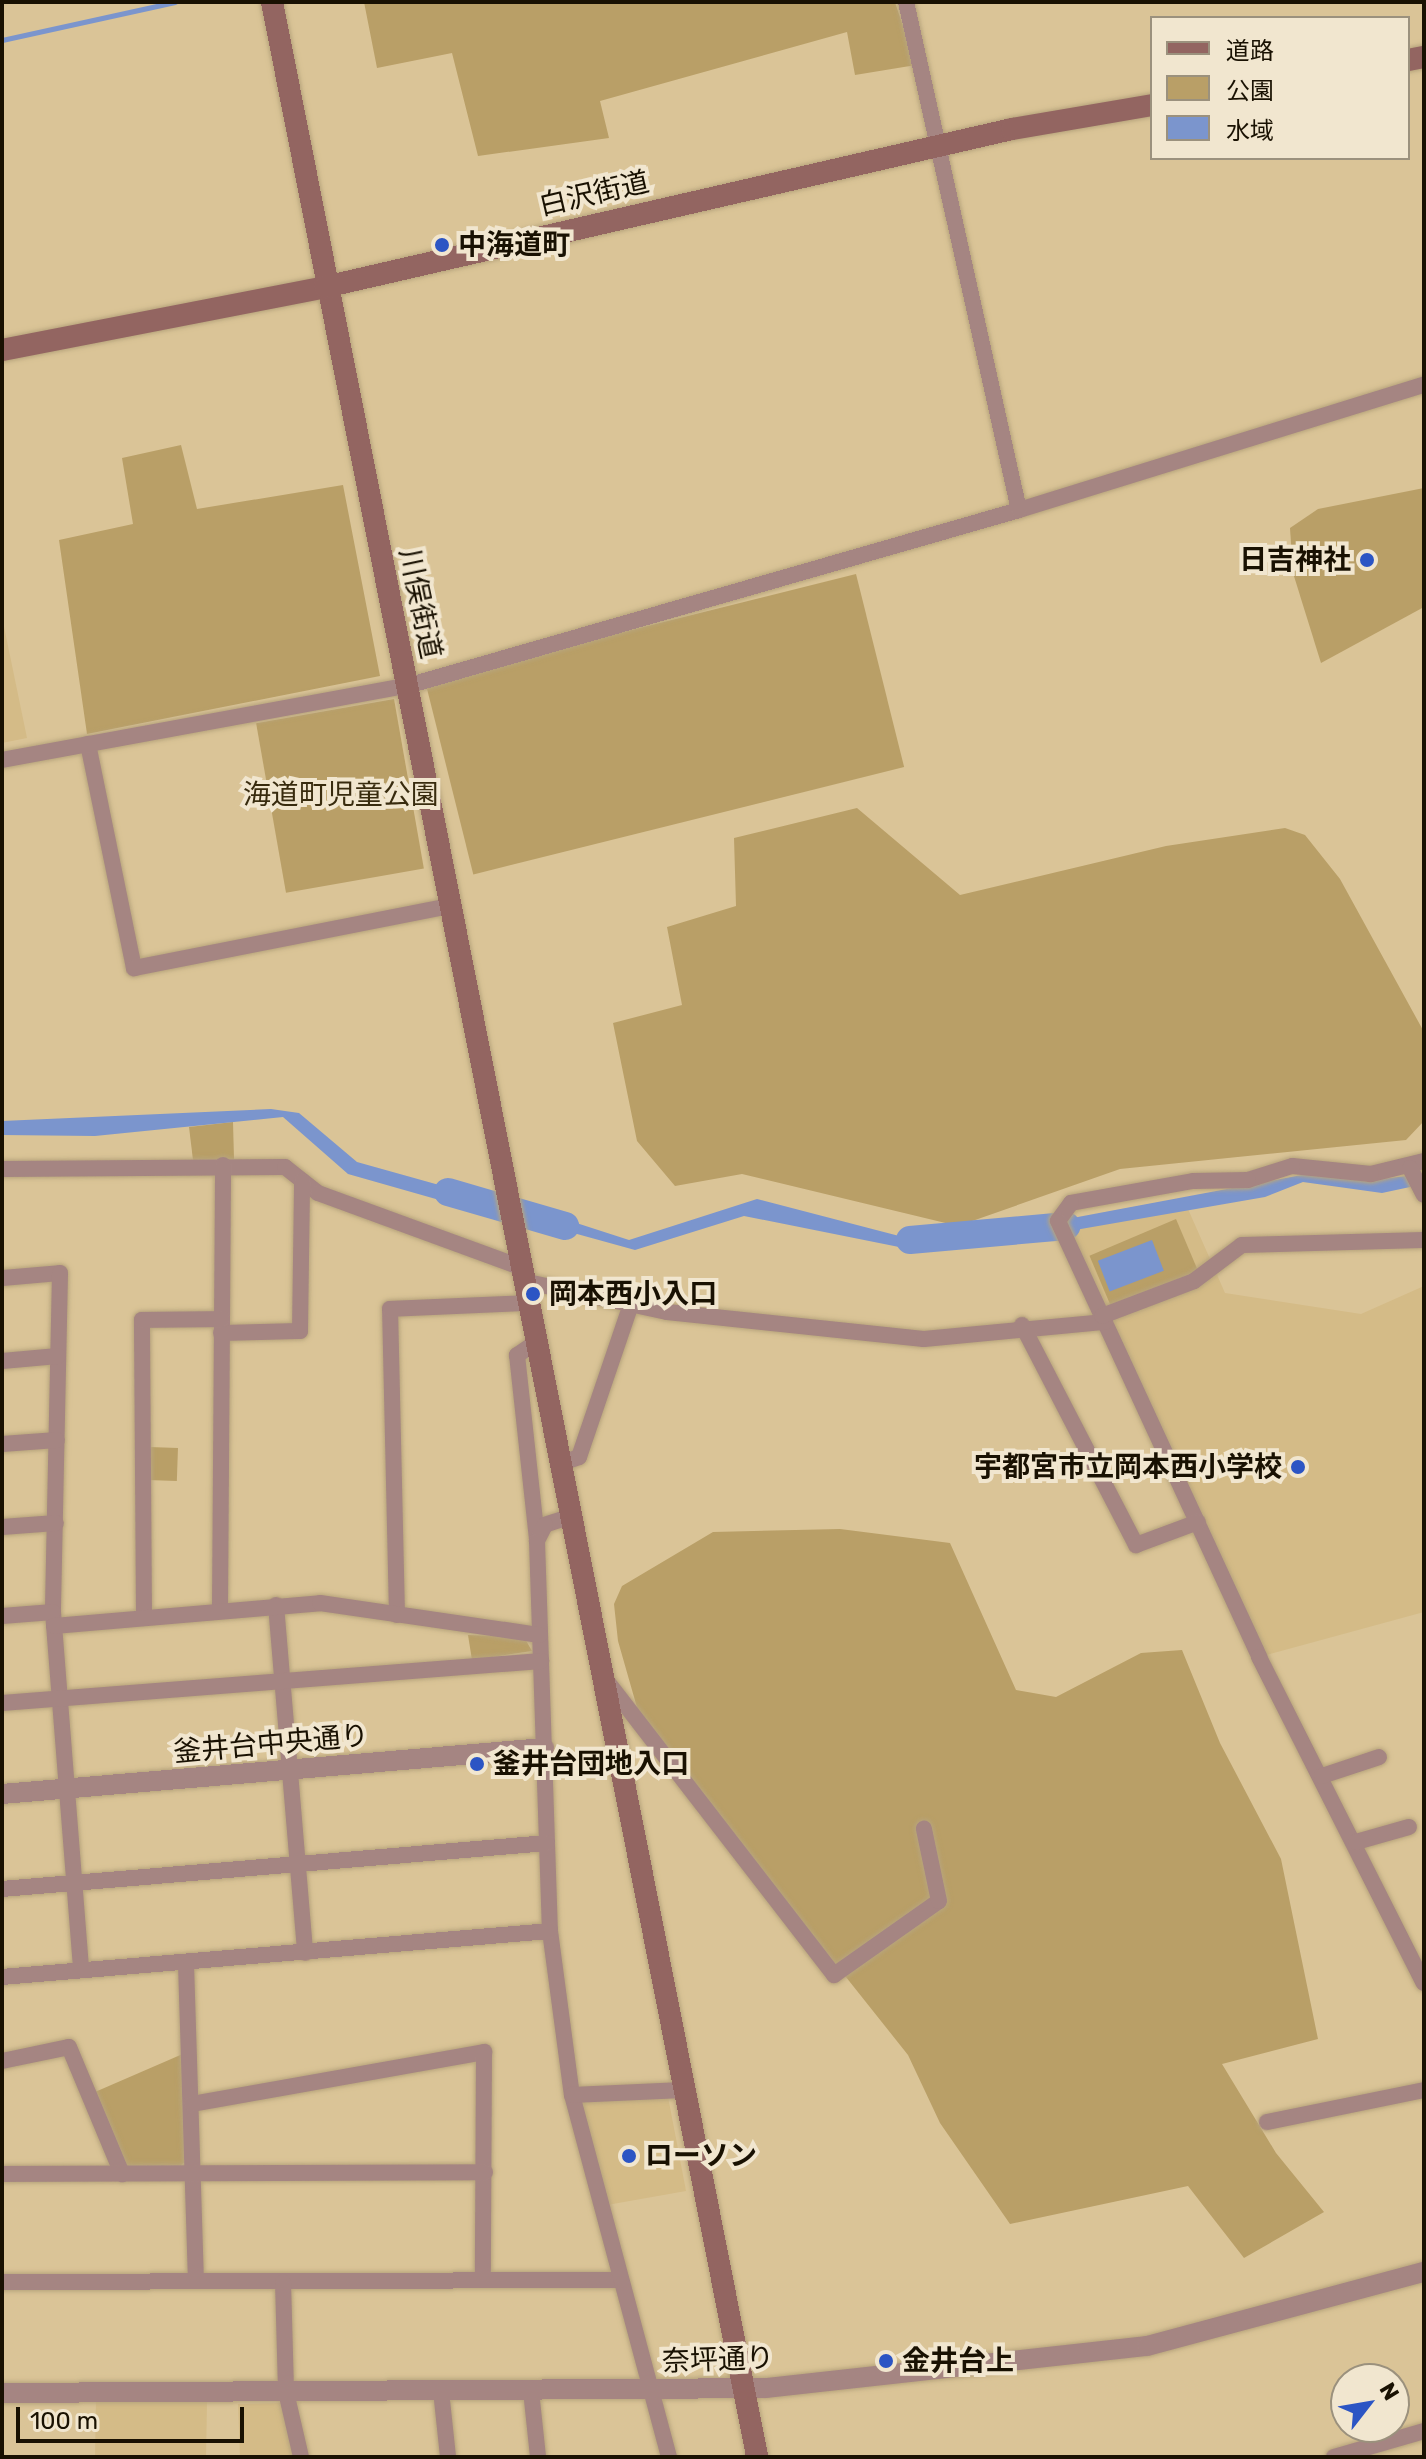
<!DOCTYPE html>
<html>
<head>
<meta charset="utf-8">
<style>
	body { margin:0 }
	#map { position:relative; width:1426px; height:2459px; overflow:hidden; background:#dac497; font-family:Rubik,"Noto Sans JP",sans-serif }
	div>[style] { position:absolute }
	.built>* { inset:0; background:#d4bb87; transform-origin:0 0 }
	.green>* { inset:0; background:#b99f67; transform-origin:0 0 }
	.water>* { inset:0; background:#7b95cd; transform-origin:0 0 }
	.stream>* { height:5px; margin:-2.5px; padding:0 2.5px; transform-origin:2.5px; border-radius:2.5px; background:#7b95cd }
	.river>* { height:28px; margin:-14px; padding:0 14px; transform-origin:14px; border-radius:14px; background:#7b95cd }
	.roads { filter:drop-shadow(0 0 2px #b7a47c) drop-shadow(0 0 2px #b7a47c) }
	.minor>* { height:16px; margin:-8px; padding:0 8px; transform-origin:8px; border-radius:8px; background:#a58582 }
	.tertiary>* { height:20px; margin:-10px; padding:0 10px; transform-origin:10px; border-radius:10px; background:#a58582 }
	.secondary>* { height:22px; margin:-11px; padding:0 11px; transform-origin:11px; border-radius:11px; background:#936561 }
	.dots>* { width:22px; height:22px; translate:-50% -50%; box-sizing:border-box; border:4px solid #f1e6cf; border-radius:50% }
	span { translate:-50% -50%; white-space:nowrap; text-align:center; line-height:1.15; -webkit-text-stroke:8px #f1e6cf; paint-order:stroke }
	.street-label { font-size:28px; color:#191102 }
	.poi-label { font-size:28px; color:#191102; font-weight:700 }
	.left { translate:0 -50%; text-align:left }
	.right { translate:-100% -50%; text-align:right }
	.park-label { font-size:28px; color:#382b0e }
	.frame { position:absolute; inset:0; border:4px solid #191102; pointer-events:none }
	.legend { position:absolute; left:1150px; top:16px; width:260px; height:144px; box-sizing:border-box; background:#f1e6cf; border:2px solid #9b917d; margin:0; padding:10px 14px; list-style:none; font-size:24px; color:#191102 }
	.legend li { display:flex; align-items:center; gap:16px; height:40px }
	.legend b { width:40px; border:2px solid #9b917d }
	.north { position:absolute; left:1330px; top:2363px; width:80px; height:80px; box-sizing:border-box; background:#f1e6cf; border:2px solid #9b917d; border-radius:50%; rotate:59deg; font-size:22px; font-weight:700; line-height:32px; text-align:center; color:#191102 }
	.north::after { content:''; display:block; margin:auto; width:28px; height:36px; background:#2c55c4; clip-path:polygon(50% 0,100% 100%,50% 72%,0 100%) }
	.scale { position:absolute; left:16px; top:2407px; width:228px; height:36px; box-sizing:border-box; border:4px solid #191102; border-top:0; padding-left:10px; font-size:24px; line-height:28px; white-space:nowrap; color:#191102; -webkit-text-stroke:6px #f1e6cf; paint-order:stroke }
</style>
</head>
<body>
<div id="map">
	<div class="built">
		<i style="clip-path:polygon(2px 617px,27px 738px,2px 743px)"></i>
		<i style="clip-path:polygon(1188px 1209px,1225px 1293px,1361px 1314px,1424px 1286px,1424px 1612px,1259px 1657px,1062px 1231px)"></i>
		<i style="clip-path:polygon(668px 2097px,686px 2191px,607px 2205px,581px 2102px)"></i>
		<i style="left:207px;top:2402px;width:55px;height:111px;rotate:91deg"></i>
		<i style="clip-path:polygon(280px 2403px,295px 2457px,240px 2457px,238px 2404px)"></i>
	</div>
	<div class="green">
		<i style="clip-path:polygon(364px 2px,895px 2px,916px 65px,855px 75px,847px 32px,600px 101px,609px 138px,478px 156px,452px 53px,377px 68px)"></i>
		<i style="clip-path:polygon(181px 445px,197px 509px,343px 485px,380px 676px,87px 734px,59px 540px,133px 524px,122px 458px)"></i>
		<i style="clip-path:polygon(1424px 488px,1424px 607px,1321px 663px,1293px 573px,1290px 528px,1318px 509px)"></i>
		<i style="left:856px;top:574px;width:199px;height:444px;rotate:76deg"></i>
		<i style="left:394px;top:699px;width:172px;height:140px;rotate:80deg"></i>
		<i style="clip-path:polygon(857px 808px,960px 895px,1166px 846px,1285px 828px,1305px 835px,1340px 879px,1424px 1032px,1424px 1121px,1406px 1140px,1120px 1169px,958px 1226px,742px 1174px,675px 1186px,637px 1141px,613px 1023px,682px 1005px,667px 927px,736px 906px,734px 838px)"></i>
		<i style="clip-path:polygon(233px 1122px,234px 1159px,193px 1160px,189px 1127px)"></i>
		<i style="left:1176px;top:1219px;width:56px;height:94px;rotate:67deg"></i>
		<i style="left:149px;top:1447px;width:29px;height:33px;rotate:2deg"></i>
		<i style="clip-path:polygon(840px 1529px,950px 1543px,1016px 1690px,1056px 1697px,1141px 1653px,1182px 1650px,1220px 1743px,1281px 1859px,1318px 2039px,1222px 2064px,1276px 2153px,1324px 2212px,1244px 2258px,1188px 2186px,1010px 2224px,940px 2123px,908px 2055px,640px 1718px,618px 1641px,614px 1604px,622px 1586px,713px 1532px)"></i>
		<i style="clip-path:polygon(468px 1635px,524px 1637px,532px 1651px,472px 1660px)"></i>
		<i style="clip-path:polygon(185px 2053px,189px 2158px,179px 2167px,123px 2166px,95px 2092px)"></i>
	</div>
	<div class="water">
		<i style="clip-path:polygon(271px 1109px,299px 1113px,357px 1162px,482px 1197px,485px 1213px,348px 1174px,283px 1117px,95px 1136px,2px 1135px,2px 1121px)"></i>
		<i style="clip-path:polygon(1312px 1173px,1363px 1181px,1424px 1174px,1424px 1184px,1382px 1193px,1303px 1182px,1265px 1197px,1029px 1238px,1030px 1226px)"></i>
		<i style="clip-path:polygon(757px 1199px,903px 1237px,947px 1229px,948px 1242px,904px 1248px,744px 1216px,635px 1250px,530px 1221px,530px 1208px,629px 1240px)"></i>
		<i style="left:1152px;top:1240px;width:33px;height:58px;rotate:69deg"></i>
	</div>
	<div class="stream">
		<i style="left:2px;top:40px;width:177px;rotate:-12.4deg"></i>
	</div>
	<div class="river">
		<i style="left:448px;top:1192px;width:122px;rotate:16.2deg"></i>
		<i style="left:910px;top:1240px;width:157px;rotate:-5.1deg"></i>
	</div>
	<div class="roads">
		<div class="minor">
			<i style="left:1019px;top:510px;width:424px;rotate:-17.2deg"></i>
			<i style="left:88px;top:744px;width:229px;rotate:78.4deg"></i>
			<i style="left:134px;top:968px;width:322px;rotate:-11.1deg"></i>
			<i style="left:2px;top:760px;width:412px;rotate:-10.4deg"></i>
			<i style="left:407px;top:686px;width:637px;rotate:-16.04deg"></i>
			<i style="left:1019px;top:510px;width:520px;rotate:-102.54deg"></i>
			<i style="left:1424px;top:1161px;width:55px;rotate:166.2deg"></i>
			<i style="left:1371px;top:1174px;width:79px;rotate:-174.2deg"></i>
			<i style="left:1292px;top:1166px;width:46px;rotate:162.3deg"></i>
			<i style="left:1248px;top:1180px;width:55px;rotate:179deg"></i>
			<i style="left:1193px;top:1181px;width:124px;rotate:169.8deg"></i>
			<i style="left:1071px;top:1203px;width:22px;rotate:126deg"></i>
			<i style="left:1058px;top:1221px;width:480px;rotate:65.2deg"></i>
			<i style="left:1259px;top:1657px;width:365px;rotate:63.2deg"></i>
			<i style="left:1410px;top:1168px;width:30px;rotate:63deg"></i>
			<i style="left:2px;top:1169px;width:283px;rotate:-0.4deg"></i>
			<i style="left:285px;top:1167px;width:42px;rotate:38.2deg"></i>
			<i style="left:318px;top:1193px;width:215px;rotate:20.1deg"></i>
			<i style="left:2px;top:1278px;width:58px;rotate:-4.9deg"></i>
			<i style="left:60px;top:1273px;width:339px;rotate:91.2deg"></i>
			<i style="left:53px;top:1612px;width:359px;rotate:85.5deg"></i>
			<i style="left:523px;top:1281px;width:147px;rotate:12.1deg"></i>
			<i style="left:667px;top:1312px;width:258px;rotate:6deg"></i>
			<i style="left:924px;top:1339px;width:182px;rotate:-5.4deg"></i>
			<i style="left:1102px;top:1316px;width:98px;rotate:-20.8deg"></i>
			<i style="left:1194px;top:1281px;width:60px;rotate:-36.9deg"></i>
			<i style="left:1242px;top:1245px;width:182px;rotate:-1.6deg"></i>
			<i style="left:1022px;top:1325px;width:248px;rotate:62.6deg"></i>
			<i style="left:1136px;top:1545px;width:66px;rotate:-20.4deg"></i>
			<i style="left:221px;top:1333px;width:79px;rotate:-1.5deg"></i>
			<i style="left:300px;top:1331px;width:150px;rotate:-89.2deg"></i>
			<i style="left:535px;top:1343px;width:22px;rotate:146deg"></i>
			<i style="left:517px;top:1355px;width:185px;rotate:83.8deg"></i>
			<i style="left:2px;top:1361px;width:56px;rotate:-5.1deg"></i>
			<i style="left:2px;top:1444px;width:55px;rotate:-4.2deg"></i>
			<i style="left:559px;top:1464px;width:21px;rotate:-19deg"></i>
			<i style="left:579px;top:1457px;width:162px;rotate:-71.2deg"></i>
			<i style="left:569px;top:1517px;width:25px;rotate:162deg"></i>
			<i style="left:545px;top:1525px;width:18px;rotate:117deg"></i>
			<i style="left:537px;top:1541px;width:390px;rotate:88.1deg"></i>
			<i style="left:550px;top:1931px;width:165px;rotate:82.4deg"></i>
			<i style="left:2px;top:1527px;width:54px;rotate:-4.2deg"></i>
			<i style="left:276px;top:1605px;width:349px;rotate:85.2deg"></i>
			<i style="left:220px;top:1608px;width:443px;rotate:-89.6deg"></i>
			<i style="left:144px;top:1615px;width:295px;rotate:-90.4deg"></i>
			<i style="left:142px;top:1320px;width:80px;rotate:-0.7deg"></i>
			<i style="left:397px;top:1615px;width:306px;rotate:-91.3deg"></i>
			<i style="left:390px;top:1309px;width:138px;rotate:-2.5deg"></i>
			<i style="left:2px;top:1616px;width:51px;rotate:-4.5deg"></i>
			<i style="left:54px;top:1626px;width:267px;rotate:-4.9deg"></i>
			<i style="left:320px;top:1603px;width:222px;rotate:8.3deg"></i>
			<i style="left:606px;top:1680px;width:373px;rotate:52.3deg"></i>
			<i style="left:834px;top:1975px;width:128px;rotate:-35.2deg"></i>
			<i style="left:939px;top:1901px;width:74px;rotate:-101.8deg"></i>
			<i style="left:2px;top:1703px;width:541px;rotate:-4.46deg"></i>
			<i style="left:1322px;top:1776px;width:60px;rotate:-18.4deg"></i>
			<i style="left:1356px;top:1842px;width:55px;rotate:-15.8deg"></i>
			<i style="left:2px;top:1889px;width:547px;rotate:-4.82deg"></i>
			<i style="left:186px;top:1964px;width:317px;rotate:88.2deg"></i>
			<i style="left:2px;top:1977px;width:550px;rotate:-4.8deg"></i>
			<i style="left:2px;top:2061px;width:68px;rotate:-11.8deg"></i>
			<i style="left:69px;top:2047px;width:138px;rotate:67.3deg"></i>
			<i style="left:192px;top:2104px;width:297px;rotate:-10.1deg"></i>
			<i style="left:484px;top:2052px;width:228px;rotate:90.3deg"></i>
			<i style="left:1267px;top:2122px;width:160px;rotate:-11.5deg"></i>
			<i style="left:2px;top:2174px;width:483px;rotate:-0.2deg"></i>
			<i style="left:2px;top:2282px;width:618px;rotate:-0.19deg"></i>
			<i style="left:283px;top:2282px;width:110px;rotate:88.4deg"></i>
			<i style="left:286px;top:2392px;width:67px;rotate:77deg"></i>
			<i style="left:441px;top:2391px;width:66px;rotate:83.9deg"></i>
			<i style="left:531px;top:2391px;width:66px;rotate:83.9deg"></i>
			<i style="left:669px;top:2457px;width:375px;rotate:-105deg"></i>
			<i style="left:572px;top:2095px;width:111px;rotate:-2.6deg"></i>
			<i style="left:1334px;top:2457px;width:94px;rotate:-16.1deg"></i>
		</div>
		<div class="tertiary">
			<i style="left:2px;top:1794px;width:544px;rotate:-4.85deg"></i>
			<i style="left:2px;top:2393px;width:764px;rotate:-0.37deg"></i>
			<i style="left:766px;top:2388px;width:383px;rotate:-6.3deg"></i>
			<i style="left:1147px;top:2346px;width:287px;rotate:-15deg"></i>
		</div>
		<div class="secondary">
			<i style="left:272px;top:2px;width:2502px;rotate:78.82deg"></i>
			<i style="left:1408px;top:60px;width:16px;rotate:-11deg"></i>
			<i style="left:2px;top:350px;width:329px;rotate:-11deg"></i>
			<i style="left:325px;top:287px;width:705px;rotate:-12.95deg"></i>
			<i style="left:1012px;top:129px;width:142px;rotate:-9.7deg"></i>
		</div>
	</div>
	<div class="dots">
		<i style="left:442px;top:245px;background:#2c55c4"></i>
		<i style="left:1367px;top:560px;background:#2c55c4"></i>
		<i style="left:533px;top:1294px;background:#2c55c4"></i>
		<i style="left:1298px;top:1467px;background:#2c55c4"></i>
		<i style="left:477px;top:1764px;background:#2c55c4"></i>
		<i style="left:629px;top:2156px;background:#2c55c4"></i>
		<i style="left:886px;top:2361px;background:#2c55c4"></i>
	</div>
	<div class="street-label">
		<span style="left:594px;top:194px;rotate:-13deg">白沢街道</span>
		<span style="left:420px;top:604px;rotate:78deg">川俣街道</span>
		<span style="left:271px;top:1744px;rotate:-5deg">釜井台中央通り</span>
		<span style="left:718px;top:2360px;rotate:-2deg">奈坪通り</span>
	</div>
	<div class="poi-label">
		<span class="left" style="left:458px;top:245px">中海道町</span>
		<span class="right" style="left:1351px;top:560px">日吉神社</span>
		<span class="left" style="left:549px;top:1294px">岡本西小入口</span>
		<span class="right" style="left:1282px;top:1467px">宇都宮市立岡本西小学校</span>
		<span class="left" style="left:493px;top:1764px">釜井台団地入口</span>
		<span class="left" style="left:645px;top:2156px">ローソン</span>
		<span class="left" style="left:902px;top:2361px">金井台上</span>
	</div>
	<div class="park-label">
		<span style="left:341px;top:795px">海道町児童公園</span>
	</div>
	<div class="frame"></div>
	<ul class="legend">
	<li><b style="height:10px;background:#936561"></b>道路</li>
	<li><b style="height:22px;background:#b99f67"></b>公園</li>
	<li><b style="height:22px;background:#7b95cd"></b>水域</li>
	</ul>
	<div class="north">N</div>
	<div class="scale">100 m</div>
</div>
</body>
</html>
